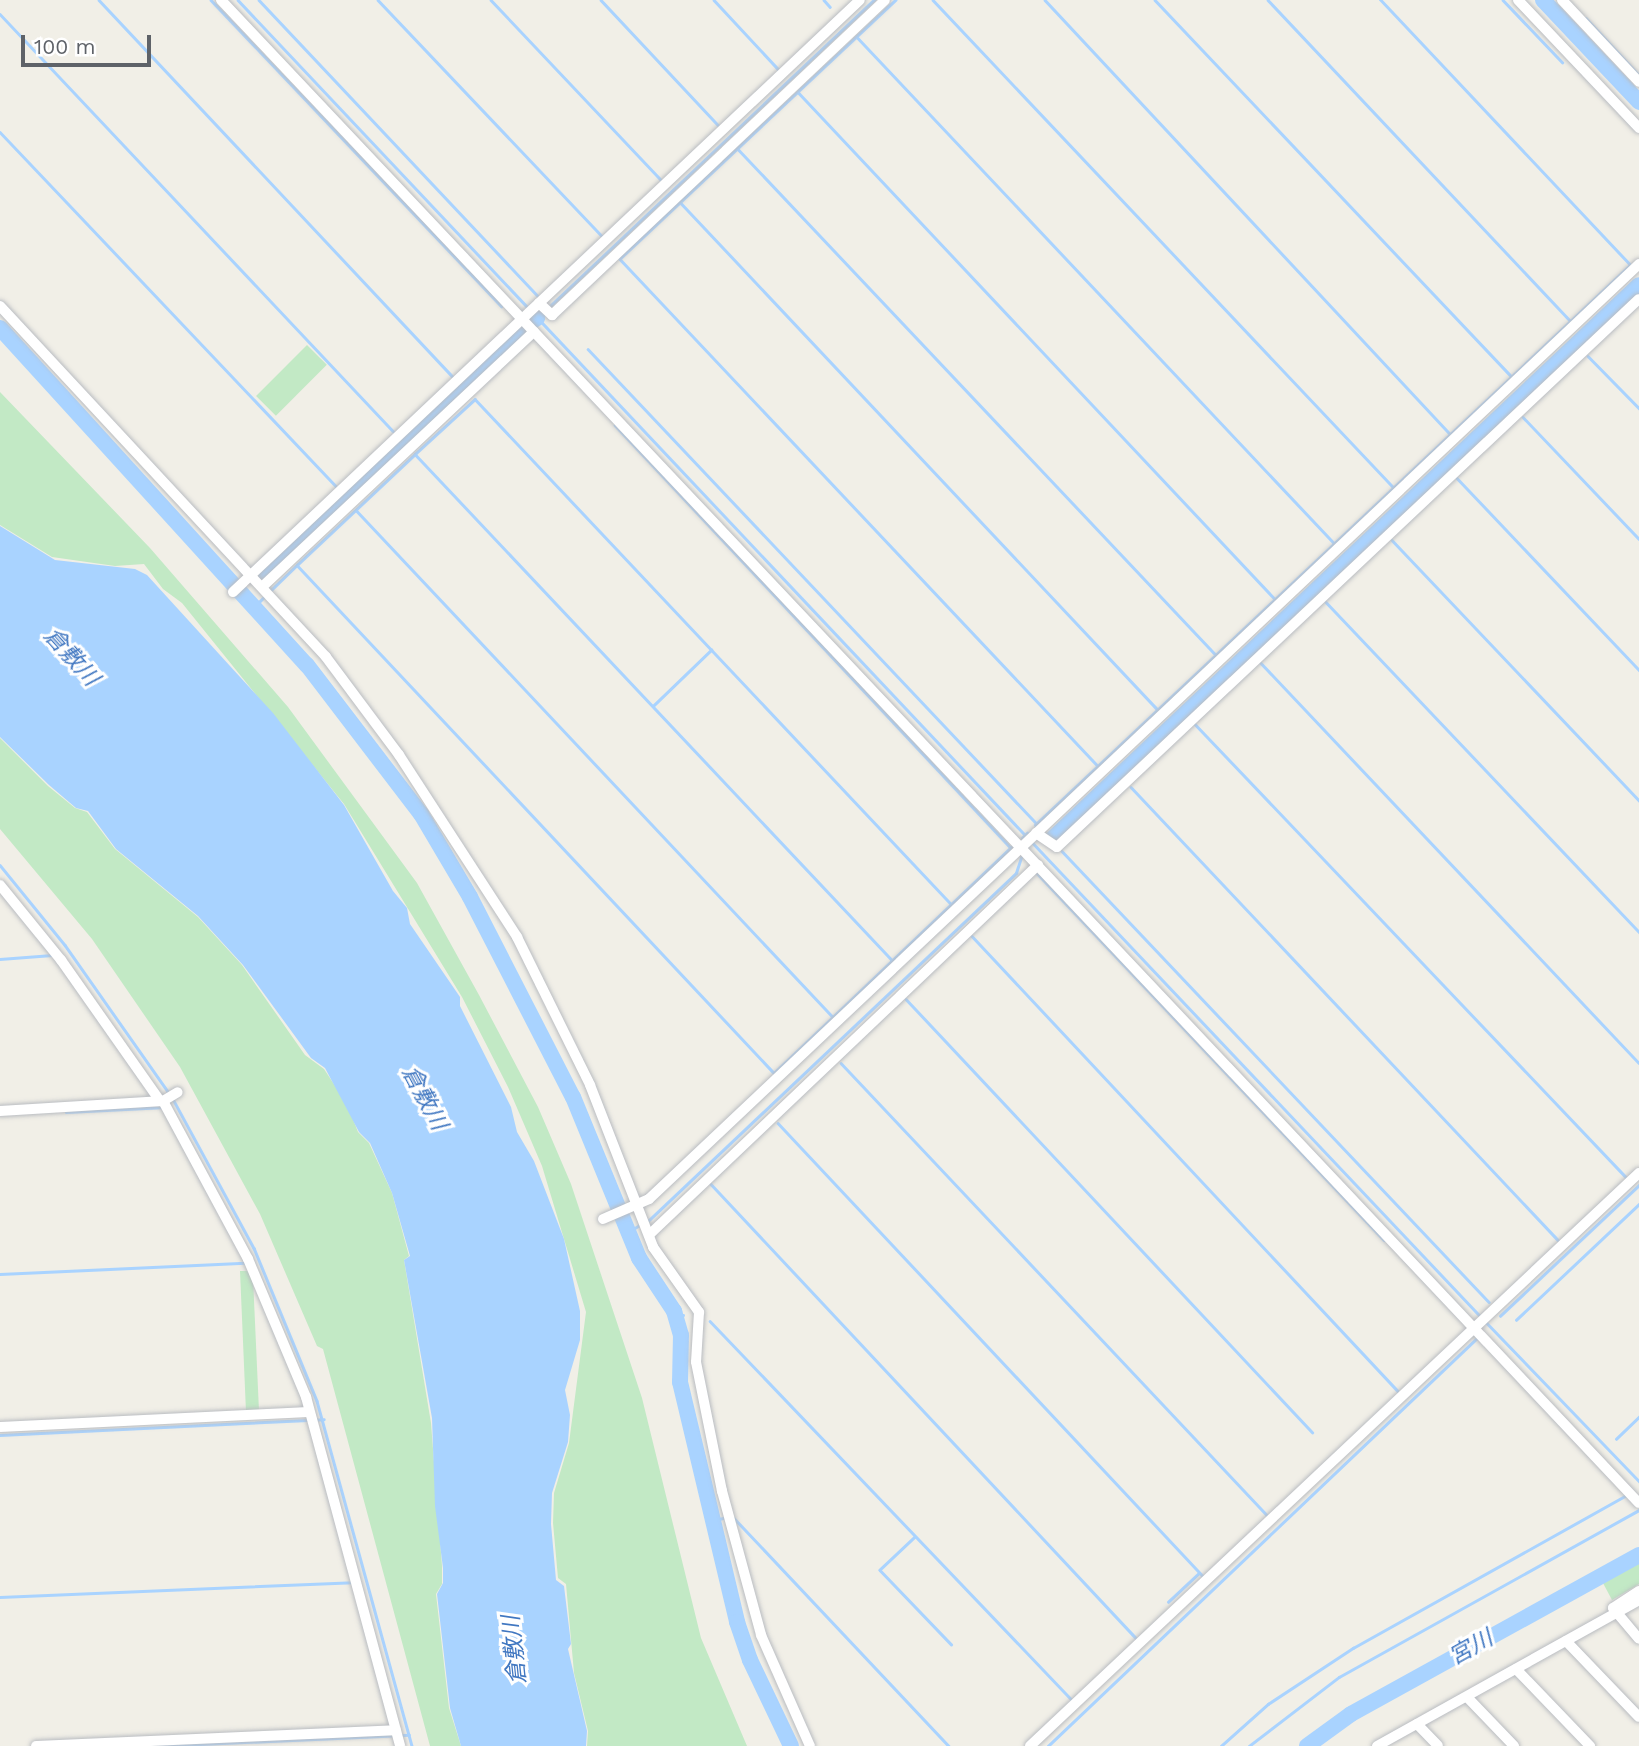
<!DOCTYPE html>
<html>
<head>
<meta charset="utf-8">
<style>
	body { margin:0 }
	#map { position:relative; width:1639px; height:1746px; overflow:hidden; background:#f1efe7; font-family:"Work Sans","Noto Sans JP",sans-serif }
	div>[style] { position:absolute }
	.green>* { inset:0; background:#c2e9c5; transform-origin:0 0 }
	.water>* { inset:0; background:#a9d3ff }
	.stream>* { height:2.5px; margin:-1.25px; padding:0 1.25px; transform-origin:1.25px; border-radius:1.25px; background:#a9d3ff }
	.river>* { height:16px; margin:-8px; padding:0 8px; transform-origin:8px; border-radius:8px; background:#a9d3ff }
	.roads { filter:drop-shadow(0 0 2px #b9bcc1) drop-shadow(0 0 2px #b9bcc1) }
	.minor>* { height:10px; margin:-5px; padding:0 5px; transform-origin:5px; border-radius:5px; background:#fff }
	span { translate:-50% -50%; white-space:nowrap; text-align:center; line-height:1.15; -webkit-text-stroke:6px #fff; paint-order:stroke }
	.water-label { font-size:23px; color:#4077c1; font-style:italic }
	.scale { position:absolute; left:21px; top:35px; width:130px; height:32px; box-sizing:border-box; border:4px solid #5e6268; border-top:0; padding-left:9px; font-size:21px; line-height:24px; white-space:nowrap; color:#5e6268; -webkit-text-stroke:5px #fff; paint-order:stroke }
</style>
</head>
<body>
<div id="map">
	<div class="green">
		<i style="left:307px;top:345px;width:28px;height:72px;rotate:45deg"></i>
		<i style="clip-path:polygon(0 392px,150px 548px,288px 707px,417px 883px,479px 995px,538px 1107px,571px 1184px,642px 1398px,701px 1638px,747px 1746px,587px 1746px,588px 1731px,574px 1673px,566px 1584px,558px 1578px,553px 1523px,554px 1493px,569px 1443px,586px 1312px,542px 1166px,508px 1087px,462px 997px,344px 804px,182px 603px,163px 589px,144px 564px,115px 566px,52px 557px,0 525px)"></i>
		<i style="clip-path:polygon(0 738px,48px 786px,75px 808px,87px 812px,115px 849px,198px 917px,242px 965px,305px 1055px,324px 1069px,347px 1104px,358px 1132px,369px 1143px,392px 1193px,409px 1256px,404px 1260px,431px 1423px,442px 1566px,442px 1584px,436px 1594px,449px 1708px,461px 1746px,430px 1746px,323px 1349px,317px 1346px,260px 1214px,180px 1067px,92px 939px,0 829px)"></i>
		<i style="clip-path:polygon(240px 1271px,251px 1271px,253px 1278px,259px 1411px,246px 1412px)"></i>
		<i style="clip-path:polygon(1639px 1563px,1639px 1584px,1612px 1600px,1603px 1583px)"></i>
	</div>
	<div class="water">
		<i style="clip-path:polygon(0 526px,55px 560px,135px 569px,147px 575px,273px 713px,344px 805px,393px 891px,407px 908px,410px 924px,460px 997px,460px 1006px,511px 1107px,517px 1132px,534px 1161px,564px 1239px,580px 1311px,580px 1340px,565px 1390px,570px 1415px,568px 1442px,552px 1493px,551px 1524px,556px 1580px,564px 1586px,571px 1644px,568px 1649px,587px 1731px,586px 1746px,461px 1746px,450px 1708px,437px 1594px,443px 1583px,443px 1568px,435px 1506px,432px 1418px,404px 1260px,410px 1256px,392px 1193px,370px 1143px,359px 1132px,325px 1068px,311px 1058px,243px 965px,198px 916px,116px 849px,88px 811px,76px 808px,49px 785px,0 737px)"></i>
	</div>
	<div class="stream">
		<i style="left:99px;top:0;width:519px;rotate:46.8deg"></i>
		<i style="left:211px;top:0;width:422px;rotate:46.5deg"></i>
		<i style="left:238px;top:0;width:1150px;rotate:46.69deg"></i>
		<i style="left:259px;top:0;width:408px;rotate:46.7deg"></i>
		<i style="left:378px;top:0;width:327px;rotate:46.5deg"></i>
		<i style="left:491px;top:0;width:248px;rotate:46.6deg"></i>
		<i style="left:601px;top:0;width:174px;rotate:46.9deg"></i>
		<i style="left:714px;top:0;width:96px;rotate:47.1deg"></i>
		<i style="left:824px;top:0;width:9px;rotate:49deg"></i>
		<i style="left:896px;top:0;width:378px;rotate:136.8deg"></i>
		<i style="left:620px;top:259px;width:697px;rotate:46.69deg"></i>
		<i style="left:933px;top:0;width:670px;rotate:46.63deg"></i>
		<i style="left:1045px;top:0;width:595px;rotate:46.97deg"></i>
		<i style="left:1155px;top:0;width:519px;rotate:46.56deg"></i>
		<i style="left:1268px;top:0;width:441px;rotate:46.7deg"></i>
		<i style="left:1503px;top:0;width:86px;rotate:46.4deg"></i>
		<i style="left:0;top:14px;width:573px;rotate:46.7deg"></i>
		<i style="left:1586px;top:18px;width:78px;rotate:47.1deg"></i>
		<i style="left:857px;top:37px;width:695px;rotate:46.69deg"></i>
		<i style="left:798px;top:92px;width:696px;rotate:46.75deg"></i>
		<i style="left:0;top:132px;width:491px;rotate:46.5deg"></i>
		<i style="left:738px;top:149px;width:696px;rotate:46.63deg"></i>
		<i style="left:680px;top:202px;width:698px;rotate:46.74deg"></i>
		<i style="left:549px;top:307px;width:447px;rotate:-43.4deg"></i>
		<i style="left:520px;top:328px;width:4px;rotate:45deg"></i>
		<i style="left:1576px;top:344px;width:4px;rotate:56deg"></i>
		<i style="left:588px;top:349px;width:654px;rotate:46.61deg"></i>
		<i style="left:1588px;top:356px;width:73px;rotate:45.6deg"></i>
		<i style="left:461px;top:385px;width:3px;rotate:45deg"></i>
		<i style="left:1512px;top:405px;width:4px;rotate:56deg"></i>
		<i style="left:1523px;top:417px;width:168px;rotate:46.4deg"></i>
		<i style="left:615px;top:425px;width:579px;rotate:46.89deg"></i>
		<i style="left:402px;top:441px;width:3px;rotate:45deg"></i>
		<i style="left:415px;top:454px;width:81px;rotate:-42.5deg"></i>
		<i style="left:475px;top:399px;width:694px;rotate:46.69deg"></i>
		<i style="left:1446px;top:467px;width:3px;rotate:45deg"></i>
		<i style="left:1457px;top:478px;width:265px;rotate:46.5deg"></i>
		<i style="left:356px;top:510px;width:696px;rotate:46.75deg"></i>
		<i style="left:1381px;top:529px;width:2px;rotate:27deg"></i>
		<i style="left:1392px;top:540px;width:359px;rotate:46.5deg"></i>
		<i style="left:297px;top:565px;width:162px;rotate:-43.2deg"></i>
		<i style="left:415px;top:454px;width:695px;rotate:46.69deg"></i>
		<i style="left:1316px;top:590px;width:4px;rotate:56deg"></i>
		<i style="left:269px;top:592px;width:39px;rotate:-44deg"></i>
		<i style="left:297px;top:565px;width:697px;rotate:46.8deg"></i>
		<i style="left:774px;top:1073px;width:329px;rotate:-43.6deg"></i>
		<i style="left:1326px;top:602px;width:455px;rotate:46.5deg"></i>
		<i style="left:255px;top:606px;width:13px;rotate:-45deg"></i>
		<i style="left:1250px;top:652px;width:3px;rotate:45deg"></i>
		<i style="left:1261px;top:663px;width:550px;rotate:46.62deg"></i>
		<i style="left:653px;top:706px;width:81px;rotate:-44deg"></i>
		<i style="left:1195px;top:724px;width:625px;rotate:46.43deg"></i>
		<i style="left:1119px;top:775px;width:3px;rotate:45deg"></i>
		<i style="left:1131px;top:787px;width:623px;rotate:46.69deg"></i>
		<i style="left:1035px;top:825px;width:817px;rotate:-43.26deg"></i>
		<i style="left:1630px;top:265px;width:364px;rotate:-133.3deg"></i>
		<i style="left:1022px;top:838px;width:7px;rotate:-45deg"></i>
		<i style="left:1032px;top:842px;width:654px;rotate:46.61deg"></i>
		<i style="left:1062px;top:851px;width:621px;rotate:46.57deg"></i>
		<i style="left:0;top:865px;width:103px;rotate:50.9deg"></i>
		<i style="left:65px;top:945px;width:181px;rotate:54.9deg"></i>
		<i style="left:1037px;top:873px;width:505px;rotate:46.6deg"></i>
		<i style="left:972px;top:936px;width:623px;rotate:46.89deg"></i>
		<i style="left:0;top:959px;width:52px;rotate:-4.4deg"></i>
		<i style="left:906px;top:999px;width:594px;rotate:46.84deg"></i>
		<i style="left:841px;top:1063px;width:621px;rotate:46.7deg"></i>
		<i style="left:173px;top:1099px;width:170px;rotate:61.5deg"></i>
		<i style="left:254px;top:1248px;width:165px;rotate:67.6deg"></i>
		<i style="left:317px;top:1401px;width:358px;rotate:74.6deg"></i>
		<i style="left:66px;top:1112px;width:99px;rotate:-2.9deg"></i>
		<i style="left:778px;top:1123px;width:620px;rotate:46.83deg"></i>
		<i style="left:711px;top:1184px;width:623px;rotate:46.89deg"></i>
		<i style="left:647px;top:1222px;width:508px;rotate:-43.4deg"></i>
		<i style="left:1016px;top:873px;width:16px;rotate:-72deg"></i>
		<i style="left:630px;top:1231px;width:13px;rotate:-32deg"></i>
		<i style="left:0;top:1274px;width:245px;rotate:-2.6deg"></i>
		<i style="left:676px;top:1316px;width:7px;rotate:-8deg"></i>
		<i style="left:1500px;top:1316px;width:191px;rotate:-43.3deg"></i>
		<i style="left:1516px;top:1320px;width:169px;rotate:-43.3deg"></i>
		<i style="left:710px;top:1321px;width:524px;rotate:46.31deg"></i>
		<i style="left:1486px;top:1322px;width:221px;rotate:46.1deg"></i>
		<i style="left:0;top:1435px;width:324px;rotate:-2.8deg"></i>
		<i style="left:1616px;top:1439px;width:32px;rotate:-44deg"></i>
		<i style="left:734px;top:1518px;width:313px;rotate:46.7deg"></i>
		<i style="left:711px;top:1521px;width:12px;rotate:-14deg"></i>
		<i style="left:915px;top:1537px;width:48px;rotate:136.7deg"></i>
		<i style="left:880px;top:1570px;width:103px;rotate:46.2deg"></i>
		<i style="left:0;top:1597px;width:353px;rotate:-2.4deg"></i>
		<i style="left:1168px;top:1602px;width:42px;rotate:-43.1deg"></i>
		<i style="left:154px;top:1746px;width:255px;rotate:-2.5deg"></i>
		<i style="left:1048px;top:1746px;width:592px;rotate:-43.56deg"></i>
		<i style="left:1221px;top:1746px;width:63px;rotate:-41.8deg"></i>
		<i style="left:1268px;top:1704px;width:102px;rotate:-33.4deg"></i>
		<i style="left:1353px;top:1648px;width:314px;rotate:-29.2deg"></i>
		<i style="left:1249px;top:1746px;width:113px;rotate:-37.5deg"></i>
		<i style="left:1339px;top:1677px;width:343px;rotate:-29.1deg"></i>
	</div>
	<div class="river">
		<i style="left:1543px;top:0;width:140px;rotate:46.7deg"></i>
		<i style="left:534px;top:320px;width:4px;rotate:-34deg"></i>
		<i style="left:0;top:328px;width:456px;rotate:47.7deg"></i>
		<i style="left:307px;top:665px;width:188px;rotate:52.6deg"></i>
		<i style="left:421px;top:814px;width:96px;rotate:59.4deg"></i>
		<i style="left:470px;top:897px;width:225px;rotate:62.8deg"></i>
		<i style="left:573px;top:1097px;width:174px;rotate:67.7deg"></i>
		<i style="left:639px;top:1258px;width:64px;rotate:56.6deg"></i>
		<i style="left:674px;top:1311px;width:25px;rotate:74deg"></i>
		<i style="left:681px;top:1335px;width:47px;rotate:91.2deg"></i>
		<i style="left:680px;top:1382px;width:247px;rotate:76.6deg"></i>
		<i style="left:737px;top:1622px;width:40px;rotate:71.1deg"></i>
		<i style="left:750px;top:1660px;width:95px;rotate:64.5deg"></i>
		<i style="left:261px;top:579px;width:364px;rotate:-43.4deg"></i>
		<i style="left:1052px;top:839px;width:807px;rotate:-43.34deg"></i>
		<i style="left:1307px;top:1746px;width:54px;rotate:-36deg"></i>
		<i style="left:1351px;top:1714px;width:329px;rotate:-28.9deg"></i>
	</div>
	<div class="roads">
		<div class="minor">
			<i style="left:221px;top:0;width:2066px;rotate:46.67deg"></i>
			<i style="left:1518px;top:0;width:176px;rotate:46.6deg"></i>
			<i style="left:1562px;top:0;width:112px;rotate:46.8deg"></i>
			<i style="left:539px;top:303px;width:18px;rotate:43deg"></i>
			<i style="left:552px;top:315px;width:458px;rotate:-43.4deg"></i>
			<i style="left:0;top:306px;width:479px;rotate:47.1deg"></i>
			<i style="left:326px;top:657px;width:122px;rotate:53.3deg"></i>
			<i style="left:399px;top:755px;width:217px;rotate:57deg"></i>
			<i style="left:517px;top:937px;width:165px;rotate:63.7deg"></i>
			<i style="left:590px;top:1085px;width:174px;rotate:68.7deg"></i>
			<i style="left:653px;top:1247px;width:80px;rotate:54.7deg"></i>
			<i style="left:699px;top:1312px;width:50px;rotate:93.4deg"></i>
			<i style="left:696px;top:1362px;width:132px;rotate:78.6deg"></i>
			<i style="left:722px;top:1491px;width:149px;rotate:74.8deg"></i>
			<i style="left:761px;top:1635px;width:121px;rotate:66.2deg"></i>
			<i style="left:262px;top:587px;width:373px;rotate:-43.2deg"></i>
			<i style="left:233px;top:592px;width:862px;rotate:-43.36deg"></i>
			<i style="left:1036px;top:833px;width:25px;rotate:34deg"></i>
			<i style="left:1057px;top:847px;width:799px;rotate:-43.28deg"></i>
			<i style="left:0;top:885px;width:97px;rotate:50.9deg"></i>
			<i style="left:61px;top:960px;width:172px;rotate:54.9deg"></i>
			<i style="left:163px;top:1101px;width:179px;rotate:61.7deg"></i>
			<i style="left:248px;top:1259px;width:150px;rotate:67.2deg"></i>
			<i style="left:306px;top:1397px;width:361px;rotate:74.9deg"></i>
			<i style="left:0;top:1111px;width:163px;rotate:-3.5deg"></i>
			<i style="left:163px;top:1101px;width:17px;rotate:-31deg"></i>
			<i style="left:603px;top:1219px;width:50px;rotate:-23.5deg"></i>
			<i style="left:649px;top:1199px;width:1362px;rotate:-43.36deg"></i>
			<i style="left:649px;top:1235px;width:537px;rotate:-43.57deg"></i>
			<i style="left:0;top:1427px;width:309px;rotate:-2.8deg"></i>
			<i style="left:1639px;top:1591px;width:31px;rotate:147deg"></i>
			<i style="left:1613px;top:1608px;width:40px;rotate:50deg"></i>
			<i style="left:1566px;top:1641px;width:105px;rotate:46.2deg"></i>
			<i style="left:1516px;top:1669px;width:107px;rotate:46.1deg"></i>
			<i style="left:1467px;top:1697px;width:68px;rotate:46.2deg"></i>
			<i style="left:1417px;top:1724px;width:30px;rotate:46deg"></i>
			<i style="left:36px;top:1746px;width:360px;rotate:-2.5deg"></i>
			<i style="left:1030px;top:1746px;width:836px;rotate:-43.26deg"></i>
			<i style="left:1377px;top:1746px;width:300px;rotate:-29.1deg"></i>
		</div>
	</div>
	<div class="water-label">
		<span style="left:71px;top:657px;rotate:48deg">倉敷川</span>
		<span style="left:424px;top:1098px;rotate:62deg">倉敷川</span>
		<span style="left:1471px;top:1648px;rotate:-29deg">宮川</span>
		<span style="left:515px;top:1650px;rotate:-96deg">倉敷川</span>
	</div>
	<div class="scale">100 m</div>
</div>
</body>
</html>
